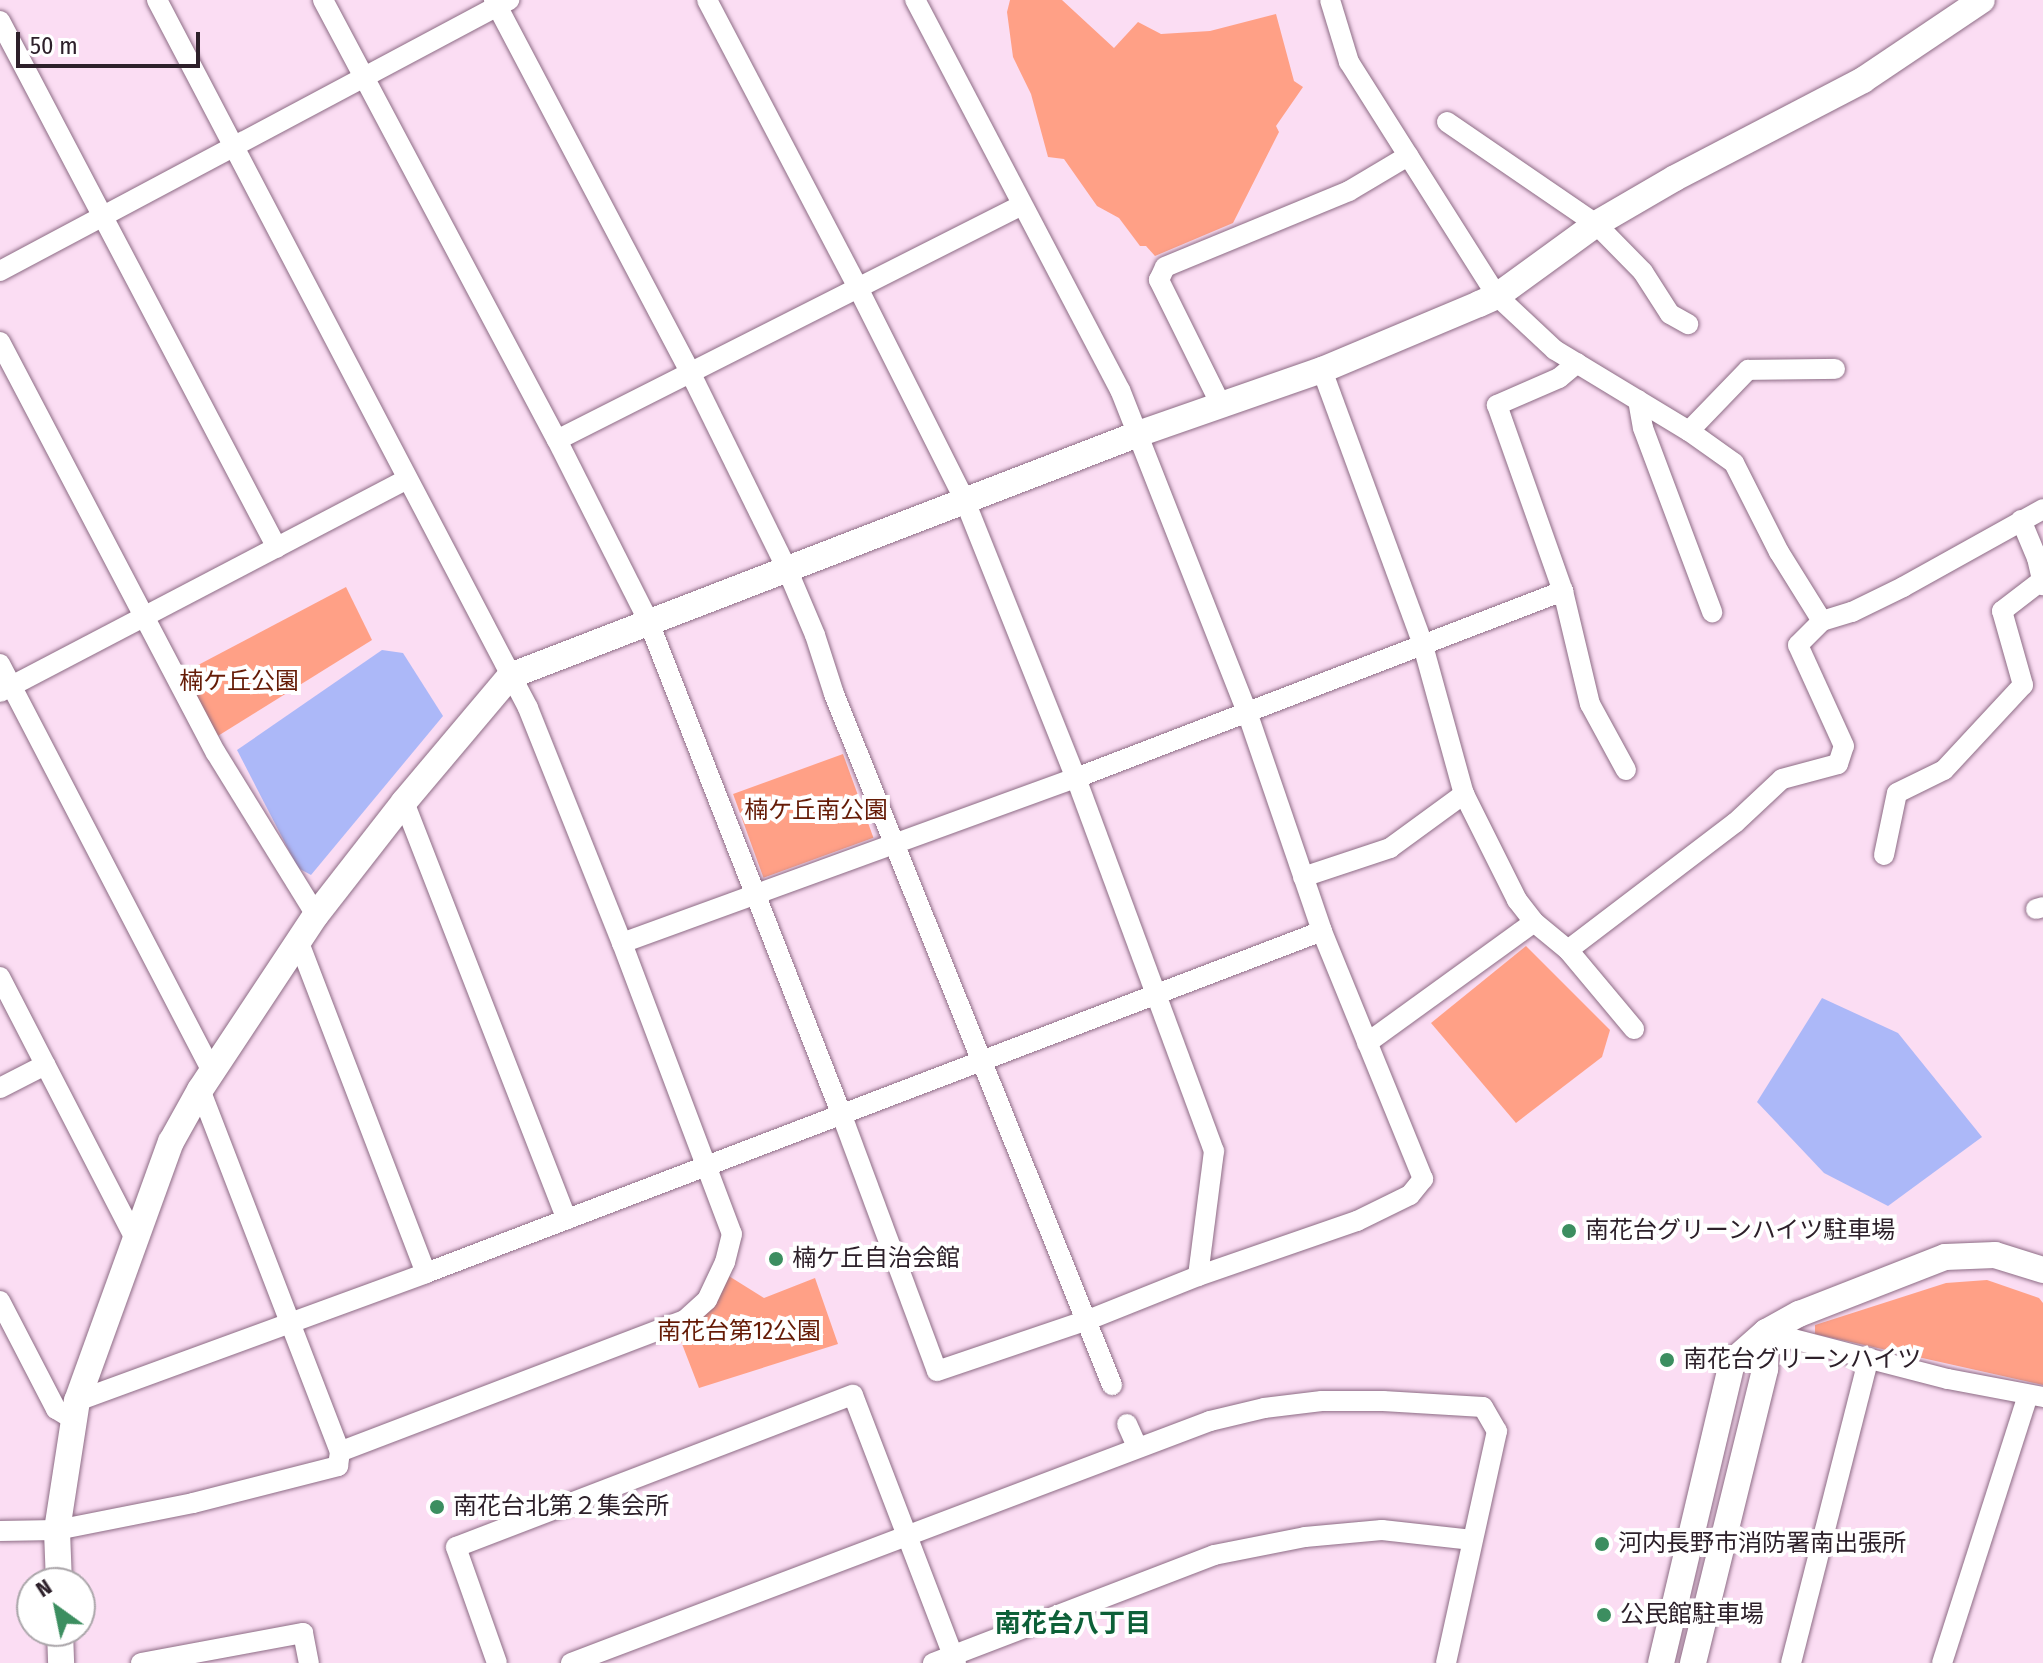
<!DOCTYPE html>
<html>
<head>
<meta charset="utf-8">
<style>
	body { margin:0 }
	#map { position:relative; width:2043px; height:1663px; overflow:hidden; background:#fbddf3; font-family:"Fira Sans Condensed","Noto Sans JP",sans-serif }
	div>[style] { position:absolute }
	.green>* { inset:0; background:#ffa086; transform-origin:0 0 }
	.water>* { inset:0; background:#acb8f8 }
	.roads { filter:drop-shadow(0 0 2px #8d6c85) drop-shadow(0 0 2px #8d6c85) }
	.minor>* { height:20px; margin:-10px; padding:0 10px; transform-origin:10px; border-radius:10px; background:#fff }
	.tertiary>* { height:26px; margin:-13px; padding:0 13px; transform-origin:13px; border-radius:13px; background:#fff }
	.dots>* { width:22px; height:22px; translate:-50% -50%; box-sizing:border-box; border:4px solid #fff; border-radius:50% }
	span { translate:-50% -50%; white-space:nowrap; text-align:center; line-height:1.15; -webkit-text-stroke:8px #fff; paint-order:stroke }
	.park-label { font-size:24px; color:#651b06 }
	.poi-label { font-size:24px; color:#2d202a }
	.left { translate:0 -50%; text-align:left }
	.neighbourhood-label { font-size:26px; color:#0d6038; font-weight:700 }
	.north { position:absolute; left:16px; top:1567px; width:80px; height:80px; box-sizing:border-box; background:#fff; border:2px solid #aba6aa; border-radius:50%; rotate:327deg; font-size:22px; font-weight:700; line-height:32px; text-align:center; color:#2d202a }
	.north::after { content:''; display:block; margin:auto; width:28px; height:36px; background:#3c8e60; clip-path:polygon(50% 0,100% 100%,50% 72%,0 100%) }
	.scale { position:absolute; left:16px; top:32px; width:184px; height:36px; box-sizing:border-box; border:4px solid #2d202a; border-top:0; padding-left:10px; font-size:24px; line-height:28px; white-space:nowrap; color:#2d202a; -webkit-text-stroke:6px #fff; paint-order:stroke }
</style>
</head>
<body>
<div id="map">
	<div class="green">
		<i style="clip-path:polygon(1010px 0,1062px 0,1114px 48px,1138px 22px,1161px 34px,1210px 31px,1276px 14px,1294px 81px,1303px 87px,1276px 126px,1279px 132px,1233px 223px,1155px 256px,1146px 246px,1140px 246px,1119px 218px,1097px 206px,1064px 159px,1048px 157px,1031px 94px,1013px 57px,1007px 12px)"></i>
		<i style="clip-path:polygon(346px 587px,372px 640px,213px 739px,181px 674px)"></i>
		<i style="left:843px;top:754px;width:89px;height:117px;rotate:70deg"></i>
		<i style="clip-path:polygon(1526px 946px,1610px 1030px,1602px 1057px,1516px 1123px,1431px 1023px)"></i>
		<i style="clip-path:polygon(724px 1273px,764px 1298px,815px 1278px,838px 1344px,699px 1388px,677px 1331px)"></i>
		<i style="clip-path:polygon(1987px 1280px,2039px 1298px,2043px 1303px,2043px 1385px,1815px 1334px,1815px 1325px,1946px 1283px)"></i>
	</div>
	<div class="water">
		<i style="clip-path:polygon(382px 650px,403px 653px,443px 716px,311px 875px,298px 868px,237px 750px)"></i>
		<i style="clip-path:polygon(1822px 998px,1898px 1033px,1982px 1137px,1888px 1206px,1824px 1173px,1757px 1102px)"></i>
	</div>
	<div class="roads">
		<div class="minor">
			<i style="left:157px;top:0;width:799px;rotate:62.34deg"></i>
			<i style="left:528px;top:708px;width:253px;rotate:68.2deg"></i>
			<i style="left:622px;top:943px;width:311px;rotate:69.3deg"></i>
			<i style="left:732px;top:1234px;width:29px;rotate:104deg"></i>
			<i style="left:725px;top:1262px;width:42px;rotate:115.3deg"></i>
			<i style="left:707px;top:1300px;width:30px;rotate:138deg"></i>
			<i style="left:685px;top:1320px;width:369px;rotate:159.1deg"></i>
			<i style="left:323px;top:0;width:498px;rotate:62deg"></i>
			<i style="left:557px;top:440px;width:202px;rotate:63.2deg"></i>
			<i style="left:648px;top:620px;width:529px;rotate:68.62deg"></i>
			<i style="left:841px;top:1113px;width:275px;rotate:69.6deg"></i>
			<i style="left:937px;top:1371px;width:159px;rotate:-18.7deg"></i>
			<i style="left:1088px;top:1320px;width:118px;rotate:-21.8deg"></i>
			<i style="left:1198px;top:1276px;width:168px;rotate:-19.1deg"></i>
			<i style="left:1357px;top:1221px;width:59px;rotate:-26.1deg"></i>
			<i style="left:1410px;top:1195px;width:21px;rotate:-51deg"></i>
			<i style="left:1423px;top:1179px;width:268px;rotate:-112.2deg"></i>
			<i style="left:1322px;top:931px;width:231px;rotate:-108.9deg"></i>
			<i style="left:1247px;top:712px;width:346px;rotate:-111.5deg"></i>
			<i style="left:1120px;top:390px;width:441px;rotate:-117.7deg"></i>
			<i style="left:494px;top:0;width:418px;rotate:62.2deg"></i>
			<i style="left:689px;top:370px;width:222px;rotate:63.8deg"></i>
			<i style="left:787px;top:569px;width:72px;rotate:67deg"></i>
			<i style="left:815px;top:635px;width:62px;rotate:72.1deg"></i>
			<i style="left:834px;top:694px;width:745px;rotate:68.08deg"></i>
			<i style="left:707px;top:0;width:323px;rotate:62.3deg"></i>
			<i style="left:857px;top:286px;width:241px;rotate:63.3deg"></i>
			<i style="left:965px;top:501px;width:298px;rotate:68.2deg"></i>
			<i style="left:1076px;top:778px;width:398px;rotate:69.7deg"></i>
			<i style="left:1214px;top:1151px;width:126px;rotate:97.3deg"></i>
			<i style="left:1330px;top:0;width:65px;rotate:73deg"></i>
			<i style="left:1349px;top:62px;width:277px;rotate:57.7deg"></i>
			<i style="left:1497px;top:296px;width:79px;rotate:43deg"></i>
			<i style="left:1555px;top:350px;width:157px;rotate:31.2deg"></i>
			<i style="left:1689px;top:431px;width:55px;rotate:35.4deg"></i>
			<i style="left:1734px;top:463px;width:100px;rotate:63.2deg"></i>
			<i style="left:1779px;top:552px;width:81px;rotate:58.1deg"></i>
			<i style="left:0;top:21px;width:595px;rotate:62.27deg"></i>
			<i style="left:1447px;top:122px;width:181px;rotate:34.4deg"></i>
			<i style="left:1596px;top:224px;width:67px;rotate:45.6deg"></i>
			<i style="left:1643px;top:272px;width:50px;rotate:57.3deg"></i>
			<i style="left:1670px;top:314px;width:21px;rotate:29deg"></i>
			<i style="left:0;top:271px;width:577px;rotate:-28.03deg"></i>
			<i style="left:0;top:342px;width:464px;rotate:62.3deg"></i>
			<i style="left:216px;top:753px;width:190px;rotate:58.3deg"></i>
			<i style="left:1577px;top:363px;width:23px;rotate:140deg"></i>
			<i style="left:1559px;top:378px;width:68px;rotate:156.5deg"></i>
			<i style="left:1497px;top:405px;width:197px;rotate:70.5deg"></i>
			<i style="left:1563px;top:591px;width:116px;rotate:76.6deg"></i>
			<i style="left:1590px;top:704px;width:75px;rotate:61.4deg"></i>
			<i style="left:1322px;top:370px;width:290px;rotate:69.8deg"></i>
			<i style="left:1422px;top:642px;width:158px;rotate:74.6deg"></i>
			<i style="left:1464px;top:794px;width:119px;rotate:63.4deg"></i>
			<i style="left:1517px;top:900px;width:28px;rotate:52deg"></i>
			<i style="left:1534px;top:922px;width:44px;rotate:39.5deg"></i>
			<i style="left:1568px;top:950px;width:103px;rotate:50.1deg"></i>
			<i style="left:1638px;top:400px;width:28px;rotate:80deg"></i>
			<i style="left:1643px;top:428px;width:197px;rotate:69.4deg"></i>
			<i style="left:1221px;top:405px;width:140px;rotate:-116.4deg"></i>
			<i style="left:1159px;top:280px;width:14px;rotate:-65deg"></i>
			<i style="left:1165px;top:267px;width:199px;rotate:-22.4deg"></i>
			<i style="left:1349px;top:191px;width:69px;rotate:-30.7deg"></i>
			<i style="left:1689px;top:431px;width:85px;rotate:-46deg"></i>
			<i style="left:1748px;top:370px;width:87px;rotate:-0.7deg"></i>
			<i style="left:557px;top:440px;width:521px;rotate:-26.81deg"></i>
			<i style="left:2021px;top:520px;width:41px;rotate:67.2deg"></i>
			<i style="left:2037px;top:558px;width:28px;rotate:77deg"></i>
			<i style="left:0;top:664px;width:460px;rotate:62.5deg"></i>
			<i style="left:0;top:692px;width:459px;rotate:-27.6deg"></i>
			<i style="left:404px;top:802px;width:448px;rotate:68.7deg"></i>
			<i style="left:1884px;top:855px;width:63px;rotate:-78.2deg"></i>
			<i style="left:1897px;top:793px;width:52px;rotate:-26.1deg"></i>
			<i style="left:1944px;top:770px;width:116px;rotate:-47.1deg"></i>
			<i style="left:2023px;top:685px;width:77px;rotate:-105.8deg"></i>
			<i style="left:2002px;top:611px;width:49px;rotate:-37.6deg"></i>
			<i style="left:1303px;top:877px;width:92px;rotate:-18.4deg"></i>
			<i style="left:1390px;top:848px;width:92px;rotate:-36.1deg"></i>
			<i style="left:2036px;top:909px;width:7px;rotate:-16deg"></i>
			<i style="left:298px;top:940px;width:357px;rotate:69deg"></i>
			<i style="left:622px;top:943px;width:483px;rotate:-20deg"></i>
			<i style="left:1076px;top:778px;width:522px;rotate:-21.01deg"></i>
			<i style="left:1568px;top:950px;width:210px;rotate:-37.3deg"></i>
			<i style="left:1735px;top:823px;width:64px;rotate:-43.1deg"></i>
			<i style="left:1782px;top:779px;width:58px;rotate:-15deg"></i>
			<i style="left:1838px;top:764px;width:19px;rotate:-72deg"></i>
			<i style="left:1844px;top:746px;width:111px;rotate:-114.5deg"></i>
			<i style="left:1798px;top:645px;width:34px;rotate:-45deg"></i>
			<i style="left:1822px;top:621px;width:31px;rotate:-17deg"></i>
			<i style="left:1852px;top:612px;width:57px;rotate:-26.1deg"></i>
			<i style="left:1903px;top:587px;width:160px;rotate:-29.1deg"></i>
			<i style="left:0;top:977px;width:297px;rotate:62.7deg"></i>
			<i style="left:1367px;top:1043px;width:206px;rotate:-35.9deg"></i>
			<i style="left:0;top:1088px;width:51px;rotate:-27.1deg"></i>
			<i style="left:0;top:1301px;width:122px;rotate:62.6deg"></i>
			<i style="left:56px;top:1409px;width:21px;rotate:31deg"></i>
			<i style="left:1766px;top:1332px;width:188px;rotate:14.5deg"></i>
			<i style="left:1948px;top:1379px;width:97px;rotate:10.7deg"></i>
			<i style="left:77px;top:1401px;width:372px;rotate:-20.1deg"></i>
			<i style="left:426px;top:1273px;width:959px;rotate:-20.89deg"></i>
			<i style="left:1127px;top:1424px;width:24px;rotate:66deg"></i>
			<i style="left:0;top:1531px;width:57px;rotate:-1deg"></i>
			<i style="left:57px;top:1530px;width:139px;rotate:-11.2deg"></i>
			<i style="left:193px;top:1503px;width:150px;rotate:-14.3deg"></i>
			<i style="left:338px;top:1466px;width:14px;rotate:-82deg"></i>
			<i style="left:340px;top:1452px;width:388px;rotate:-111.1deg"></i>
			<i style="left:141px;top:1663px;width:165px;rotate:-10.5deg"></i>
			<i style="left:303px;top:1633px;width:31px;rotate:79deg"></i>
			<i style="left:497px;top:1663px;width:123px;rotate:-109.5deg"></i>
			<i style="left:456px;top:1547px;width:425px;rotate:-21deg"></i>
			<i style="left:853px;top:1395px;width:287px;rotate:69deg"></i>
			<i style="left:571px;top:1663px;width:683px;rotate:-20.74deg"></i>
			<i style="left:1210px;top:1421px;width:56px;rotate:-13.5deg"></i>
			<i style="left:1264px;top:1408px;width:58px;rotate:-6.9deg"></i>
			<i style="left:1322px;top:1401px;width:61px"></i>
			<i style="left:1383px;top:1401px;width:100px;rotate:3.4deg"></i>
			<i style="left:1483px;top:1407px;width:28px;rotate:60deg"></i>
			<i style="left:1497px;top:1431px;width:238px;rotate:102.4deg"></i>
			<i style="left:933px;top:1663px;width:301px;rotate:-21deg"></i>
			<i style="left:1214px;top:1555px;width:93px;rotate:-11.2deg"></i>
			<i style="left:1305px;top:1537px;width:77px;rotate:-5.2deg"></i>
			<i style="left:1382px;top:1530px;width:91px;rotate:6.3deg"></i>
			<i style="left:1791px;top:1663px;width:315px;rotate:-75.7deg"></i>
			<i style="left:1942px;top:1663px;width:281px;rotate:-72.2deg"></i>
		</div>
		<div class="tertiary">
			<i style="left:59px;top:1583px;width:53px;rotate:-92.2deg"></i>
			<i style="left:57px;top:1530px;width:131px;rotate:-81.2deg"></i>
			<i style="left:77px;top:1401px;width:276px;rotate:-70.1deg"></i>
			<i style="left:171px;top:1142px;width:60px;rotate:-60.9deg"></i>
			<i style="left:200px;top:1090px;width:210px;rotate:-56.5deg"></i>
			<i style="left:316px;top:915px;width:143px;rotate:-52.1deg"></i>
			<i style="left:404px;top:802px;width:165px;rotate:-49.9deg"></i>
			<i style="left:510px;top:676px;width:673px;rotate:-21.07deg"></i>
			<i style="left:1138px;top:434px;width:195px;rotate:-19.2deg"></i>
			<i style="left:1322px;top:370px;width:170px;rotate:-22.8deg"></i>
			<i style="left:1479px;top:304px;width:20px;rotate:-24deg"></i>
			<i style="left:1497px;top:296px;width:122px;rotate:-36deg"></i>
			<i style="left:1596px;top:224px;width:91px;rotate:-30.2deg"></i>
			<i style="left:1675px;top:178px;width:212px;rotate:-27.5deg"></i>
			<i style="left:1863px;top:80px;width:143px;rotate:-33.9deg"></i>
			<i style="left:60px;top:1631px;width:32px;rotate:88deg"></i>
			<i style="left:1661px;top:1663px;width:309px;rotate:-76.7deg"></i>
			<i style="left:1732px;top:1362px;width:45px;rotate:-41.4deg"></i>
			<i style="left:1766px;top:1332px;width:38px;rotate:-29deg"></i>
			<i style="left:1799px;top:1314px;width:157px;rotate:-21.3deg"></i>
			<i style="left:1945px;top:1257px;width:50px;rotate:-2.3deg"></i>
			<i style="left:1995px;top:1255px;width:50px;rotate:17.4deg"></i>
			<i style="left:1693px;top:1663px;width:303px;rotate:-76.2deg"></i>
			<i style="left:1765px;top:1369px;width:37px;rotate:-88deg"></i>
		</div>
	</div>
	<div class="dots">
		<i style="left:1569px;top:1231px;background:#3c8e60"></i>
		<i style="left:776px;top:1259px;background:#3c8e60"></i>
		<i style="left:1667px;top:1360px;background:#3c8e60"></i>
		<i style="left:437px;top:1507px;background:#3c8e60"></i>
		<i style="left:1602px;top:1544px;background:#3c8e60"></i>
		<i style="left:1604px;top:1615px;background:#3c8e60"></i>
	</div>
	<div class="park-label">
		<span style="left:239px;top:682px">楠ケ丘公園</span>
		<span style="left:816px;top:811px">楠ケ丘南公園</span>
		<span style="left:739px;top:1332px">南花台第12公園</span>
	</div>
	<div class="poi-label">
		<span class="left" style="left:1585px;top:1231px">南花台グリーンハイツ駐車場</span>
		<span class="left" style="left:792px;top:1259px">楠ケ丘自治会館</span>
		<span class="left" style="left:1683px;top:1360px">南花台グリーンハイツ</span>
		<span class="left" style="left:453px;top:1507px">南花台北第２集会所</span>
		<span class="left" style="left:1618px;top:1544px">河内長野市消防署南出張所</span>
		<span class="left" style="left:1620px;top:1615px">公民館駐車場</span>
	</div>
	<div class="neighbourhood-label">
		<span style="left:1073px;top:1624px">南花台八丁目</span>
	</div>
	<div class="north">N</div>
	<div class="scale">50 m</div>
</div>
</body>
</html>
